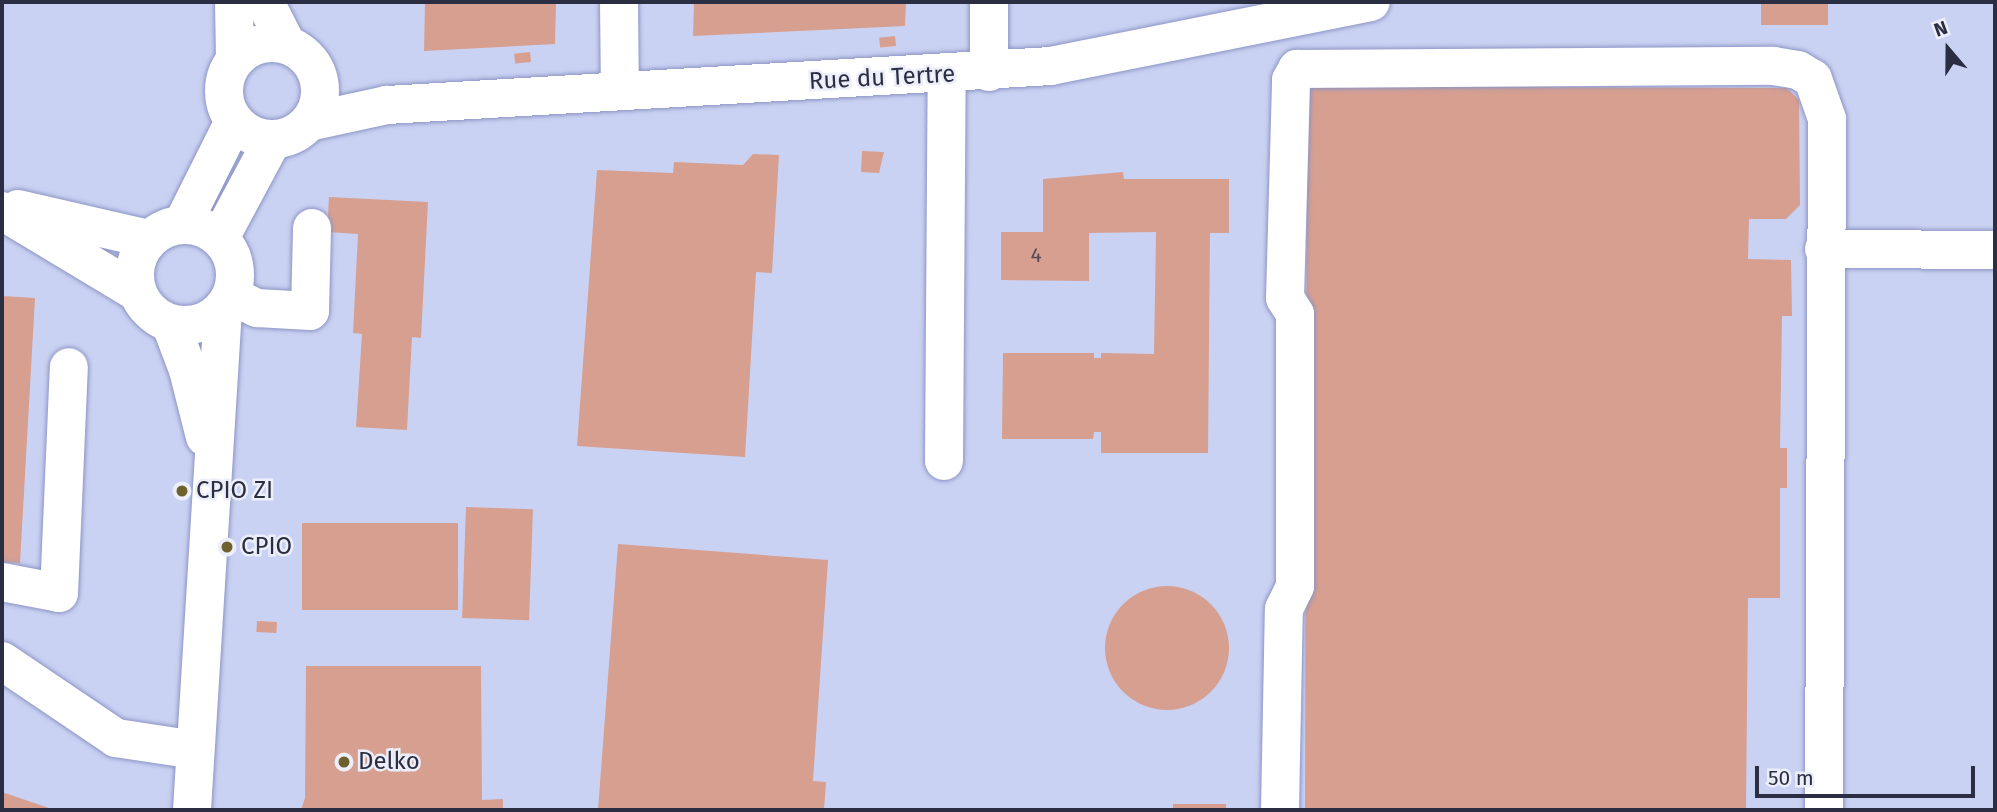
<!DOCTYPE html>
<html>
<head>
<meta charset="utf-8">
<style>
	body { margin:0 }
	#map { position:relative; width:1997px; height:812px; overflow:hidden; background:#dae0ff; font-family:"Fira Sans",sans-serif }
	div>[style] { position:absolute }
	.built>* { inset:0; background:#cad2f3; transform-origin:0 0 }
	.building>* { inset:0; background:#d79f90; transform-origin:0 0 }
	.round { border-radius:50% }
	.roads { filter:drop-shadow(0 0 2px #8c95c4) drop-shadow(0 0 2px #8c95c4) }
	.minor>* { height:38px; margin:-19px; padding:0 19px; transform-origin:19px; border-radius:19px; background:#fff }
	.major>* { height:38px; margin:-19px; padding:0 19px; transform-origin:19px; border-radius:19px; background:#fff }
	.major>.ring { margin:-19px; padding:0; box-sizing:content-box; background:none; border:38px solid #fff; border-radius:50% }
	.dots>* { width:19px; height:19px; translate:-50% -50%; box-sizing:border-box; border:4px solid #eceef9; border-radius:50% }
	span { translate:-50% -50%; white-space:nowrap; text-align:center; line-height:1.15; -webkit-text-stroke:5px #eceef9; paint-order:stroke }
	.number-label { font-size:21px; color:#564a56 }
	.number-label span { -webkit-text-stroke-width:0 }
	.street-label { font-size:24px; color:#2b2e42 }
	.poi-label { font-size:24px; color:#2b2e42 }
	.left { translate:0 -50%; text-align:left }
	.frame { position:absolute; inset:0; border:4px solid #2b2e42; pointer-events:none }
	.north { position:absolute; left:1913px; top:14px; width:70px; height:70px; -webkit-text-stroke:5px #eceef9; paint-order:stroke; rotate:340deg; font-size:19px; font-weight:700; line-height:28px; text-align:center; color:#2b2e42 }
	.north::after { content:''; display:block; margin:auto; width:24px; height:32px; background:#2b2e42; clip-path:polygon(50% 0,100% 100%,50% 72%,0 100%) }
	.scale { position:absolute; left:1755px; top:766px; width:220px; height:32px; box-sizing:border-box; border:4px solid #2b2e42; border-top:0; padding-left:9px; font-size:21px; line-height:24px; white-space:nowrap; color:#2b2e42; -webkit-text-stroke:5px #eceef9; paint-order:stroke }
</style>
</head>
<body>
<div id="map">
	<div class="built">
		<i style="left:2px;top:2px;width:1993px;height:808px"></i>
	</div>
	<div class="building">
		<i style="clip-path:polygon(425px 2px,556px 2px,555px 44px,424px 51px)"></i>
		<i style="clip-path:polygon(694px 2px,906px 2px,905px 26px,693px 36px)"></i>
		<i style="left:1761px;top:2px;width:67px;height:23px"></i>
		<i style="left:895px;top:36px;width:10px;height:16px;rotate:84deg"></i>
		<i style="left:530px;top:52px;width:10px;height:16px;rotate:84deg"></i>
		<i style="clip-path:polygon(1307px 86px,1787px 88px,1799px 100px,1800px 205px,1786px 219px,1749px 219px,1748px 259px,1791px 260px,1792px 316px,1782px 316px,1780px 448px,1787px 448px,1787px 488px,1780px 488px,1780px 598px,1748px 598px,1746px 810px,1305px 810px)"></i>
		<i style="clip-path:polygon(862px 151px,884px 152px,879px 173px,861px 172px)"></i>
		<i style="clip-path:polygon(753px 154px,779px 155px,772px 273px,756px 272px,745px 457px,577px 446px,597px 170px,673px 173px,674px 162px,743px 165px)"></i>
		<i style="clip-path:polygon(1123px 172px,1124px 179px,1229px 179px,1229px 233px,1210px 233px,1208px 453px,1101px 453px,1101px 432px,1094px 432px,1093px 439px,1002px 439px,1003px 353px,1094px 353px,1094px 358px,1101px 358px,1101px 353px,1154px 354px,1156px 232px,1089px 233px,1089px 281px,1001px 280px,1001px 232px,1043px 232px,1043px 179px)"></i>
		<i style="clip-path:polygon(329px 197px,428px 202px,421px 338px,412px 337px,407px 430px,356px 427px,362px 334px,353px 333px,358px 234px,327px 232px)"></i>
		<i style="clip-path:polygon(2px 296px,35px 298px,20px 563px,2px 562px)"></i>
		<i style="left:466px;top:507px;width:67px;height:111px;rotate:2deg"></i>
		<i style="left:302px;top:523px;width:156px;height:87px"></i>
		<i style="clip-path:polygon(618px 544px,828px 560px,813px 781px,826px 782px,824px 810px,598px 810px)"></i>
		<i class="round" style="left:1105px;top:586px;width:124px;height:124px"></i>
		<i style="left:257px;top:621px;width:20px;height:11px;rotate:3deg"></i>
		<i style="clip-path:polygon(306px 666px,481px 666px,482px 800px,503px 799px,503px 810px,301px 810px,305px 798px)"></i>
		<i style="clip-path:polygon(2px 792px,55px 810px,2px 810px)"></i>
		<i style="left:1173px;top:804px;width:53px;height:6px"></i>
	</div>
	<div class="roads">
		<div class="minor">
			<i style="left:234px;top:2px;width:58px;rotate:89deg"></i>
			<i style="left:265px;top:2px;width:48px;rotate:62.9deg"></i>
			<i style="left:619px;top:2px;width:89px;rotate:89.4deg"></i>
			<i style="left:989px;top:72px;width:70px;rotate:-90deg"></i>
			<i style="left:387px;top:105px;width:665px;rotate:-3.36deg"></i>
			<i style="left:1051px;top:66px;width:326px;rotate:-11.3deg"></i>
			<i style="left:1824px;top:249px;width:171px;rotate:0.3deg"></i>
			<i style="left:232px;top:296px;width:28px;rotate:26deg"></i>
			<i style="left:257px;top:308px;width:53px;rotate:3.2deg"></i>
			<i style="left:310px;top:311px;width:83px;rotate:-88.6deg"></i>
			<i style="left:944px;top:461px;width:386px;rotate:-89.6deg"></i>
			<i style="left:2px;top:582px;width:58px;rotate:10.9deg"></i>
			<i style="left:59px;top:593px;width:226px;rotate:-87.5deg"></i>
			<i style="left:2px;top:661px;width:138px;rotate:34deg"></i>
			<i style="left:116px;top:738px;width:80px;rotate:8.6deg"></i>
			<i style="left:1280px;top:810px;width:201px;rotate:-88.9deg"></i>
			<i style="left:1284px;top:609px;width:25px;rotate:-64deg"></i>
			<i style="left:1295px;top:586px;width:272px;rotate:-90deg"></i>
			<i style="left:1295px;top:314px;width:19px;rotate:-122deg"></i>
			<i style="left:1285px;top:298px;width:218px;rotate:-88.4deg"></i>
			<i style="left:1291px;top:80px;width:13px;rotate:-61deg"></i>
			<i style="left:1297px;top:69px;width:476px;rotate:-0.4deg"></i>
			<i style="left:1773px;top:66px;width:25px;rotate:9deg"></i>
			<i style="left:1798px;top:70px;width:17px;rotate:31deg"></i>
			<i style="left:1813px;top:79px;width:42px;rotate:70.7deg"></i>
			<i style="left:1827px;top:119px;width:691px;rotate:90.25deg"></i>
		</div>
		<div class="major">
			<i class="ring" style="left:224px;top:43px;width:58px;height:58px"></i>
			<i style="left:309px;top:122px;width:80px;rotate:-12.3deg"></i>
			<i style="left:18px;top:209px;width:134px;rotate:12.9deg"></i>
			<i style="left:2px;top:211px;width:157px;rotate:31deg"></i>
			<i class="ring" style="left:135px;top:225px;width:62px;height:62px"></i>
			<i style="left:182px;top:225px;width:116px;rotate:-63.4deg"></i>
			<i style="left:220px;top:238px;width:112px;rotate:-61.8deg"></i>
			<i style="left:171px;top:325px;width:48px;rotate:69.3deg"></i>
			<i style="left:188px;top:370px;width:69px;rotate:75.8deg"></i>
			<i style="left:192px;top:810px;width:502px;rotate:-86.46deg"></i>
		</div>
	</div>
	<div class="dots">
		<i style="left:182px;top:491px;background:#6e612e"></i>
		<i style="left:227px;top:547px;background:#6e612e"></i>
		<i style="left:344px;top:762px;background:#6e612e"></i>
	</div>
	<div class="number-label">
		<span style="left:1036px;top:255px">4</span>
	</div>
	<div class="street-label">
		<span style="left:882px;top:78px;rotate:-3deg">Rue du Tertre</span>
	</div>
	<div class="poi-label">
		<span class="left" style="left:196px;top:491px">CPIO ZI</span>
		<span class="left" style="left:241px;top:547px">CPIO</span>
		<span class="left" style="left:358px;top:762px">Delko</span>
	</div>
	<div class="frame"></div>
	<div class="north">N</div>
	<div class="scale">50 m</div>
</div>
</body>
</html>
